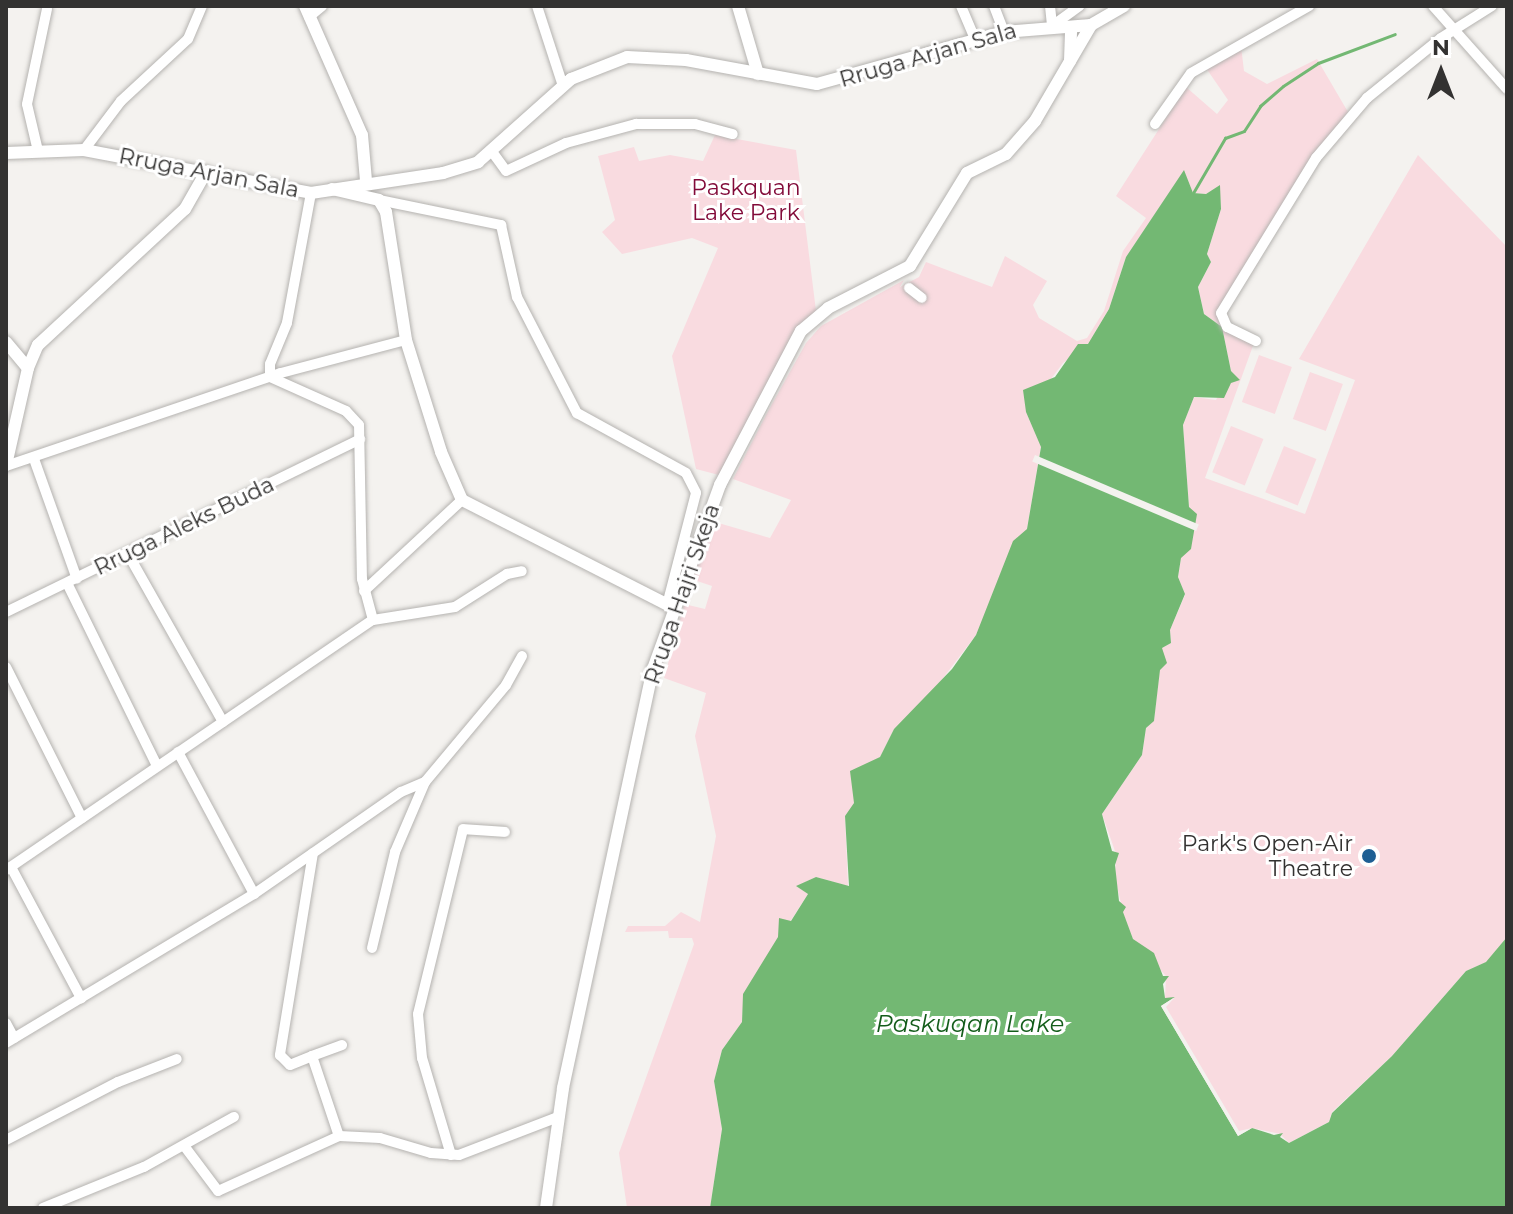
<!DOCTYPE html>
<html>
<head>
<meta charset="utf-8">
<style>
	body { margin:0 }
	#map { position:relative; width:1513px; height:1214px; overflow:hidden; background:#f4f2ef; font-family:Montserrat,sans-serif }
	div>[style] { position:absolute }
	.green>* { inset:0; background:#f9dbe0; transform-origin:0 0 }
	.water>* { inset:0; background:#73b873 }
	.pier>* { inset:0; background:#f4f2ef; transform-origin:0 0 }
	.stream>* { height:3px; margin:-1.5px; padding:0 1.5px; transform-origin:1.5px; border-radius:1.5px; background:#73b873 }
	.roads { filter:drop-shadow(0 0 2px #b5b3b0) drop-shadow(0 0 2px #b5b3b0) }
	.minor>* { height:10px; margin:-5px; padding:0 5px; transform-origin:5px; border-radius:5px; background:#fff }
	.tertiary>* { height:12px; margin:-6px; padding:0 6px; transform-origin:6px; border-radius:6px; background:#fff }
	.dots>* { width:22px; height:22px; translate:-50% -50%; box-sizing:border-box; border:4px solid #fff; border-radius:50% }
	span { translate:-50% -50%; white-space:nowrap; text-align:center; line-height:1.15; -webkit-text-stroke:6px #fff; paint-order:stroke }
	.street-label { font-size:22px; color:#333231 }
	.park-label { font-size:22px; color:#820a39 }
	.poi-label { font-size:22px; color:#333231 }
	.right { translate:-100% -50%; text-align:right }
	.water-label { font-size:24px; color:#145d1b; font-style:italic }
	.frame { position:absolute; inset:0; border:8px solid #333231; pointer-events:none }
	.north { position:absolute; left:1401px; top:32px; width:80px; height:80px; -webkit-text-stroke:6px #fff; paint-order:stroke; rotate:0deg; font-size:22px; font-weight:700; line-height:32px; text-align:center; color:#333231 }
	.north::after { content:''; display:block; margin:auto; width:28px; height:36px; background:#333231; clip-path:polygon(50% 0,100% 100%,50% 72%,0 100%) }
</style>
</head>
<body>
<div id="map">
	<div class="green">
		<i style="clip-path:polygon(1241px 46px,1244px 71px,1267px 84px,1317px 59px,1348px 112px,1310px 160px,1217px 314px,1225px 329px,1254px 343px,1205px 478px,1305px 514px,1355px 380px,1299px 359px,1418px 155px,1507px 247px,1507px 937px,1487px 962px,1466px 971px,1392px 1056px,1332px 1112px,1329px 1122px,1289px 1143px,1280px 1134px,1252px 1128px,1238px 1136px,1161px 1006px,1171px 998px,1165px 999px,1166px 976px,1133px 939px,1124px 916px,1115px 878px,1116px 854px,1102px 814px,1142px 755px,1146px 728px,1154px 720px,1162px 648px,1171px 643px,1170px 630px,1185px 595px,1178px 577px,1189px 507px,1183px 425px,1194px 397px,1216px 400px,1231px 371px,1222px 327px,1204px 314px,1198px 287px,1211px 262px,1207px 254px,1221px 209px,1219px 186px,1206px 194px,1193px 193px,1184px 171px,1126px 257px,1109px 309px,1088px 345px,1063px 363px,1026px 412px,1041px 446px,1027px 529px,976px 635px,924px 703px,894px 729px,880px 757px,863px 769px,852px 810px,845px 816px,848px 886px,816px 877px,797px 886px,808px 894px,744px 993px,742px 1023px,722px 1050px,714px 1081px,722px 1129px,710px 1208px,627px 1208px,619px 1153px,694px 944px,692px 938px,669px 938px,668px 931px,625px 932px,628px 926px,665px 926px,681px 912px,700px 922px,716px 836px,695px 736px,706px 693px,664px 678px,684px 604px,705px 609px,712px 586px,691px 579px,715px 522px,770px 538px,791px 500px,733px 479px,767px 413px,806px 343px,821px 326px,904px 280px,900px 287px,919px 277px,926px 262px,992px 287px,1005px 256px,1047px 281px,1033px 305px,1039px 318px,1077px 341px,1087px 338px,1104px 311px,1123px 251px,1146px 218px,1116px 196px,1186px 87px,1217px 114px,1228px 100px,1206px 68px)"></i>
		<i style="clip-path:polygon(715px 135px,796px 150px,816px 311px,799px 327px,719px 475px,696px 469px,672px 356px,718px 248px,692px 238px,622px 254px,602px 232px,615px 220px,598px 156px,634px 147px,639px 161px,670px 155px,703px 161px)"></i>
		<i style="left:1259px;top:355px;width:35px;height:50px;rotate:20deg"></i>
		<i style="left:1310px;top:372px;width:35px;height:50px;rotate:20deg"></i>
		<i style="left:1231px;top:426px;width:35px;height:50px;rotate:22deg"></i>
		<i style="left:1284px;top:446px;width:35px;height:50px;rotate:22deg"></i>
	</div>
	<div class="water">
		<i style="clip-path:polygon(1184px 170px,1193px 193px,1206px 194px,1220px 185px,1221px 209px,1207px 254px,1211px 262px,1198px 287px,1204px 314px,1222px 327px,1231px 371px,1240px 380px,1231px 383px,1224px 398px,1194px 397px,1183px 425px,1189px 507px,1197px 514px,1191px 549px,1181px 558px,1178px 577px,1185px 594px,1170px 630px,1171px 643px,1162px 648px,1167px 663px,1160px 670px,1154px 721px,1146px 728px,1142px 755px,1102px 814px,1112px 851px,1119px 853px,1115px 865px,1119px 901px,1126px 907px,1123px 912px,1133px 939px,1154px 953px,1163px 976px,1169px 976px,1163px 984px,1165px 998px,1175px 997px,1161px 1006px,1238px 1136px,1252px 1128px,1274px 1135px,1283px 1133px,1280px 1137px,1289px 1143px,1329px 1122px,1332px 1113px,1392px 1056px,1466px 971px,1486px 962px,1507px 937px,1507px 1208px,710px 1208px,722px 1129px,714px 1081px,722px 1050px,742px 1022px,743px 994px,778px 937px,779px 918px,791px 921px,808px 894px,796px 886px,816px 877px,849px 886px,845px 816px,854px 803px,850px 771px,880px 757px,894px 729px,952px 669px,976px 635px,1013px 541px,1027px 529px,1041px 447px,1026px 412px,1023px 390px,1055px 377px,1078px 344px,1088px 344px,1109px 309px,1126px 257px)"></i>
	</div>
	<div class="pier">
		<i style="left:1035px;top:455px;width:178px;height:7px;rotate:23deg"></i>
		<i style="clip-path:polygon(1175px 997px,1166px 1007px,1239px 1131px,1252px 1128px,1238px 1136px,1161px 1006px)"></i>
	</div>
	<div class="stream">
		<i style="left:1193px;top:193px;width:64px;rotate:-59.8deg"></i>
		<i style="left:1225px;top:138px;width:20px;rotate:-20deg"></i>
		<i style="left:1244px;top:131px;width:30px;rotate:-57deg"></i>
		<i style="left:1260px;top:106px;width:30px;rotate:-41deg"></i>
		<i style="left:1283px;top:86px;width:42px;rotate:-33.3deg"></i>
		<i style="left:1318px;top:63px;width:82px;rotate:-20.6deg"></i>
	</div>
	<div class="roads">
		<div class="minor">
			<i style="left:537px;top:6px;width:84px;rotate:72deg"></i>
			<i style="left:961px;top:6px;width:36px;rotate:67deg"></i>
			<i style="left:994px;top:6px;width:28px;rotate:69deg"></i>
			<i style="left:1050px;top:6px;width:20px;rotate:84deg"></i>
			<i style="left:1433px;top:6px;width:111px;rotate:48.3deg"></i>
			<i style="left:309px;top:17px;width:17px;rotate:-40deg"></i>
			<i style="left:1052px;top:26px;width:34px;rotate:-36deg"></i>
			<i style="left:1155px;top:124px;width:62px;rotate:-54.8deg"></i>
			<i style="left:1191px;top:73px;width:136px;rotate:-29.6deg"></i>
			<i style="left:84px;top:150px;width:61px;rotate:-52.9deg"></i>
			<i style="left:121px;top:101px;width:91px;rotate:-42.8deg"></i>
			<i style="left:188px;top:39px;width:36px;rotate:-67deg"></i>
			<i style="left:38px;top:151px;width:48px;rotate:-103.2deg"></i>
			<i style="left:27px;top:104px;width:97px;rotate:-78.1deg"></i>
			<i style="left:493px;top:153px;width:22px;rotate:54deg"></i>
			<i style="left:506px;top:171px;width:66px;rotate:-25deg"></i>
			<i style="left:566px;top:143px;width:73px;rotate:-15.2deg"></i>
			<i style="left:636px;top:124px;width:59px"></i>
			<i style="left:695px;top:124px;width:39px;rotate:15deg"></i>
			<i style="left:311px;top:193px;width:132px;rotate:100.5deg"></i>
			<i style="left:287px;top:323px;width:44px;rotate:112.5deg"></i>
			<i style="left:270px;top:364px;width:13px;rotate:90deg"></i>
			<i style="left:270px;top:377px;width:83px;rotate:24.1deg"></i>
			<i style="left:346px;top:411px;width:19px;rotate:47deg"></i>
			<i style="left:359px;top:425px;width:154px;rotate:88.9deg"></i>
			<i style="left:362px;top:579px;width:42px;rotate:75deg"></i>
			<i style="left:379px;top:200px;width:125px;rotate:11.6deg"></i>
			<i style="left:501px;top:225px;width:74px;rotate:77.5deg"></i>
			<i style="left:517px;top:297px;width:131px;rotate:62.7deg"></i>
			<i style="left:577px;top:413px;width:124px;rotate:28.8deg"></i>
			<i style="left:686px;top:473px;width:22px;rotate:63deg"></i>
			<i style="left:696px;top:493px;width:116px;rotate:104.5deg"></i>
			<i style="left:909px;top:288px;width:16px;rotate:38deg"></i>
			<i style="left:1256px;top:341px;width:32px;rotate:-154deg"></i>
			<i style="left:1227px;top:327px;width:15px;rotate:-113deg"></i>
			<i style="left:1221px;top:313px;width:182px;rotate:-58.5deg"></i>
			<i style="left:1316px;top:158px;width:79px;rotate:-49.6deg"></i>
			<i style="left:1367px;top:98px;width:95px;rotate:-39deg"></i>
			<i style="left:1441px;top:38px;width:60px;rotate:-32.1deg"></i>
			<i style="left:34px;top:459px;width:127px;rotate:70.3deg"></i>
			<i style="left:6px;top:466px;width:290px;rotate:-18.7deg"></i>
			<i style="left:281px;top:373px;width:129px;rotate:-14.8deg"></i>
			<i style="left:128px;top:554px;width:193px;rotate:60.5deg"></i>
			<i style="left:67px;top:583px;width:204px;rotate:63.8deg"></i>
			<i style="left:364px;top:591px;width:134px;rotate:-42.9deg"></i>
			<i style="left:6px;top:612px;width:394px;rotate:-26deg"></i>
			<i style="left:6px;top:667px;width:169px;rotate:63.3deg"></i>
			<i style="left:178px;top:752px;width:161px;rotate:61.8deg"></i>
			<i style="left:313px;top:853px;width:205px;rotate:99.3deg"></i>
			<i style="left:280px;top:1055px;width:14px;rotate:45deg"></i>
			<i style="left:290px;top:1065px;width:24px;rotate:-22deg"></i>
			<i style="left:312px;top:1056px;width:84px;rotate:71.4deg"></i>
			<i style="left:11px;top:867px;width:149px;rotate:61.9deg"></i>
			<i style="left:6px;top:870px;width:444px;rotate:-34.3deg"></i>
			<i style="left:373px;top:620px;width:83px;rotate:-9deg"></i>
			<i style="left:455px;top:607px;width:62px;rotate:-32.4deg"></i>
			<i style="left:507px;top:574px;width:15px;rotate:-11deg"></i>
			<i style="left:372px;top:948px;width:99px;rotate:-76.5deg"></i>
			<i style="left:395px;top:852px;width:76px;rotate:-66.8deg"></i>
			<i style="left:425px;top:782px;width:126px;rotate:-50.1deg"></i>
			<i style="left:506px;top:685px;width:33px;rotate:-61deg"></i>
			<i style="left:6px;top:1023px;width:17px;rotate:62deg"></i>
			<i style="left:6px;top:1043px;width:289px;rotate:-31deg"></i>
			<i style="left:254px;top:894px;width:179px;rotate:-34.8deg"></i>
			<i style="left:401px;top:792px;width:26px;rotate:-23deg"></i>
			<i style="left:312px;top:1056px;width:32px;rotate:-20deg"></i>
			<i style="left:6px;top:1140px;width:126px;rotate:-27.4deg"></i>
			<i style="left:118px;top:1082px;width:63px;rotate:-21.3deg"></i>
			<i style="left:185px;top:1147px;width:55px;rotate:53.1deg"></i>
			<i style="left:218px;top:1191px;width:133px;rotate:-24.4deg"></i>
			<i style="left:339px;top:1136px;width:41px;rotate:2.8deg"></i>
			<i style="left:380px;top:1138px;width:53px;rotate:16.4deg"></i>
			<i style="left:431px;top:1153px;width:28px;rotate:4deg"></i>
			<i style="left:459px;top:1155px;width:106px;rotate:-21deg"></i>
			<i style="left:451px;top:1155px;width:101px;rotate:-106.6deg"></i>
			<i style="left:422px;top:1058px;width:44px;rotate:-95.2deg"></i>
			<i style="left:418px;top:1014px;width:190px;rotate:-76.3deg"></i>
			<i style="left:463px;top:829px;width:42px;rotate:4.1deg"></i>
			<i style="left:43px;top:1208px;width:109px;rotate:-22.1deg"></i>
			<i style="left:144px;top:1167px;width:103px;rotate:-29.1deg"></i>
		</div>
		<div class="tertiary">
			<i style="left:305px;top:6px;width:141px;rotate:66.2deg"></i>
			<i style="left:362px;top:135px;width:46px;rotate:85deg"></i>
			<i style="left:738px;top:6px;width:71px;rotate:73.6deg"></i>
			<i style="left:1070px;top:61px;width:34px;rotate:-88deg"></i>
			<i style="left:6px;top:153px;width:78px;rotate:-2.2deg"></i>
			<i style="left:84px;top:150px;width:231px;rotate:10.7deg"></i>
			<i style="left:311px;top:193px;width:134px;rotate:-8.6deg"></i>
			<i style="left:443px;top:173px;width:37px;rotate:-17deg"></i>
			<i style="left:478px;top:162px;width:125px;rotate:-41.7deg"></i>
			<i style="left:571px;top:79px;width:60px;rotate:-21.4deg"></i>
			<i style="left:627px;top:57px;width:59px;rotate:2.9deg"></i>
			<i style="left:686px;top:60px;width:133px;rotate:10.4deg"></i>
			<i style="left:817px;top:84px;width:194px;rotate:-15.5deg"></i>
			<i style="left:1004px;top:32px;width:87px;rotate:-4.6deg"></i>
			<i style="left:1091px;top:25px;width:38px;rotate:-30deg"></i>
			<i style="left:332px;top:189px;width:48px;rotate:13.2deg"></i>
			<i style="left:379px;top:200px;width:14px;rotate:60deg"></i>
			<i style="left:386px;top:212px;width:130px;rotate:81.1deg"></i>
			<i style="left:406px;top:340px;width:117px;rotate:72.6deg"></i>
			<i style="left:441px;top:452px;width:52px;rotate:66.4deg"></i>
			<i style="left:462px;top:500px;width:236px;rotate:27deg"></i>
			<i style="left:6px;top:342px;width:34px;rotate:50deg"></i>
			<i style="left:6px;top:465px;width:99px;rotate:-77.2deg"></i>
			<i style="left:28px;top:368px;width:25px;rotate:-67deg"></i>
			<i style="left:38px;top:345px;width:200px;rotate:-42.8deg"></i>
			<i style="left:185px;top:209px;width:43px;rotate:-60.4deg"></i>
			<i style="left:546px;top:1208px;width:121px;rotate:-81.9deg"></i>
			<i style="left:563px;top:1088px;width:429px;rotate:-77.9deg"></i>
			<i style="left:653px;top:669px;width:196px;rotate:-70deg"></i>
			<i style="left:720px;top:485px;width:174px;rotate:-62.3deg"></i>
			<i style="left:801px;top:331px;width:35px;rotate:-40deg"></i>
			<i style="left:828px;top:308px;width:92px;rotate:-27.1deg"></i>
			<i style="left:910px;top:266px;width:109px;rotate:-58.5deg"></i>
			<i style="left:967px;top:173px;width:43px;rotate:-26deg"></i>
			<i style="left:1006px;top:154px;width:44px;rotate:-48.7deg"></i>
			<i style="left:1035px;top:121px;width:111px;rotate:-59.7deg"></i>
		</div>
	</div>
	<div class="dots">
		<i style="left:1369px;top:856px;background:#1e5f94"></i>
	</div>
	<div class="street-label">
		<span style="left:928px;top:55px;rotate:-16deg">Rruga Arjan Sala</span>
		<span style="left:209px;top:173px;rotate:11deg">Rruga Arjan Sala</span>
		<span style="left:184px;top:526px;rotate:-26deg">Rruga Aleks Buda</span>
		<span style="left:682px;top:594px;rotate:-71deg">Rruga Hajri Skeja</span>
	</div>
	<div class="park-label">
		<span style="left:746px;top:200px">Paskquan<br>Lake Park</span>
	</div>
	<div class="poi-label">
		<span class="right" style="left:1353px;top:856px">Park's Open-Air<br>Theatre</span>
	</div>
	<div class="water-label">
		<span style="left:970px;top:1024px">Paskuqan Lake</span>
	</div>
	<div class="frame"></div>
	<div class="north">N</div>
</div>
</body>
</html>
